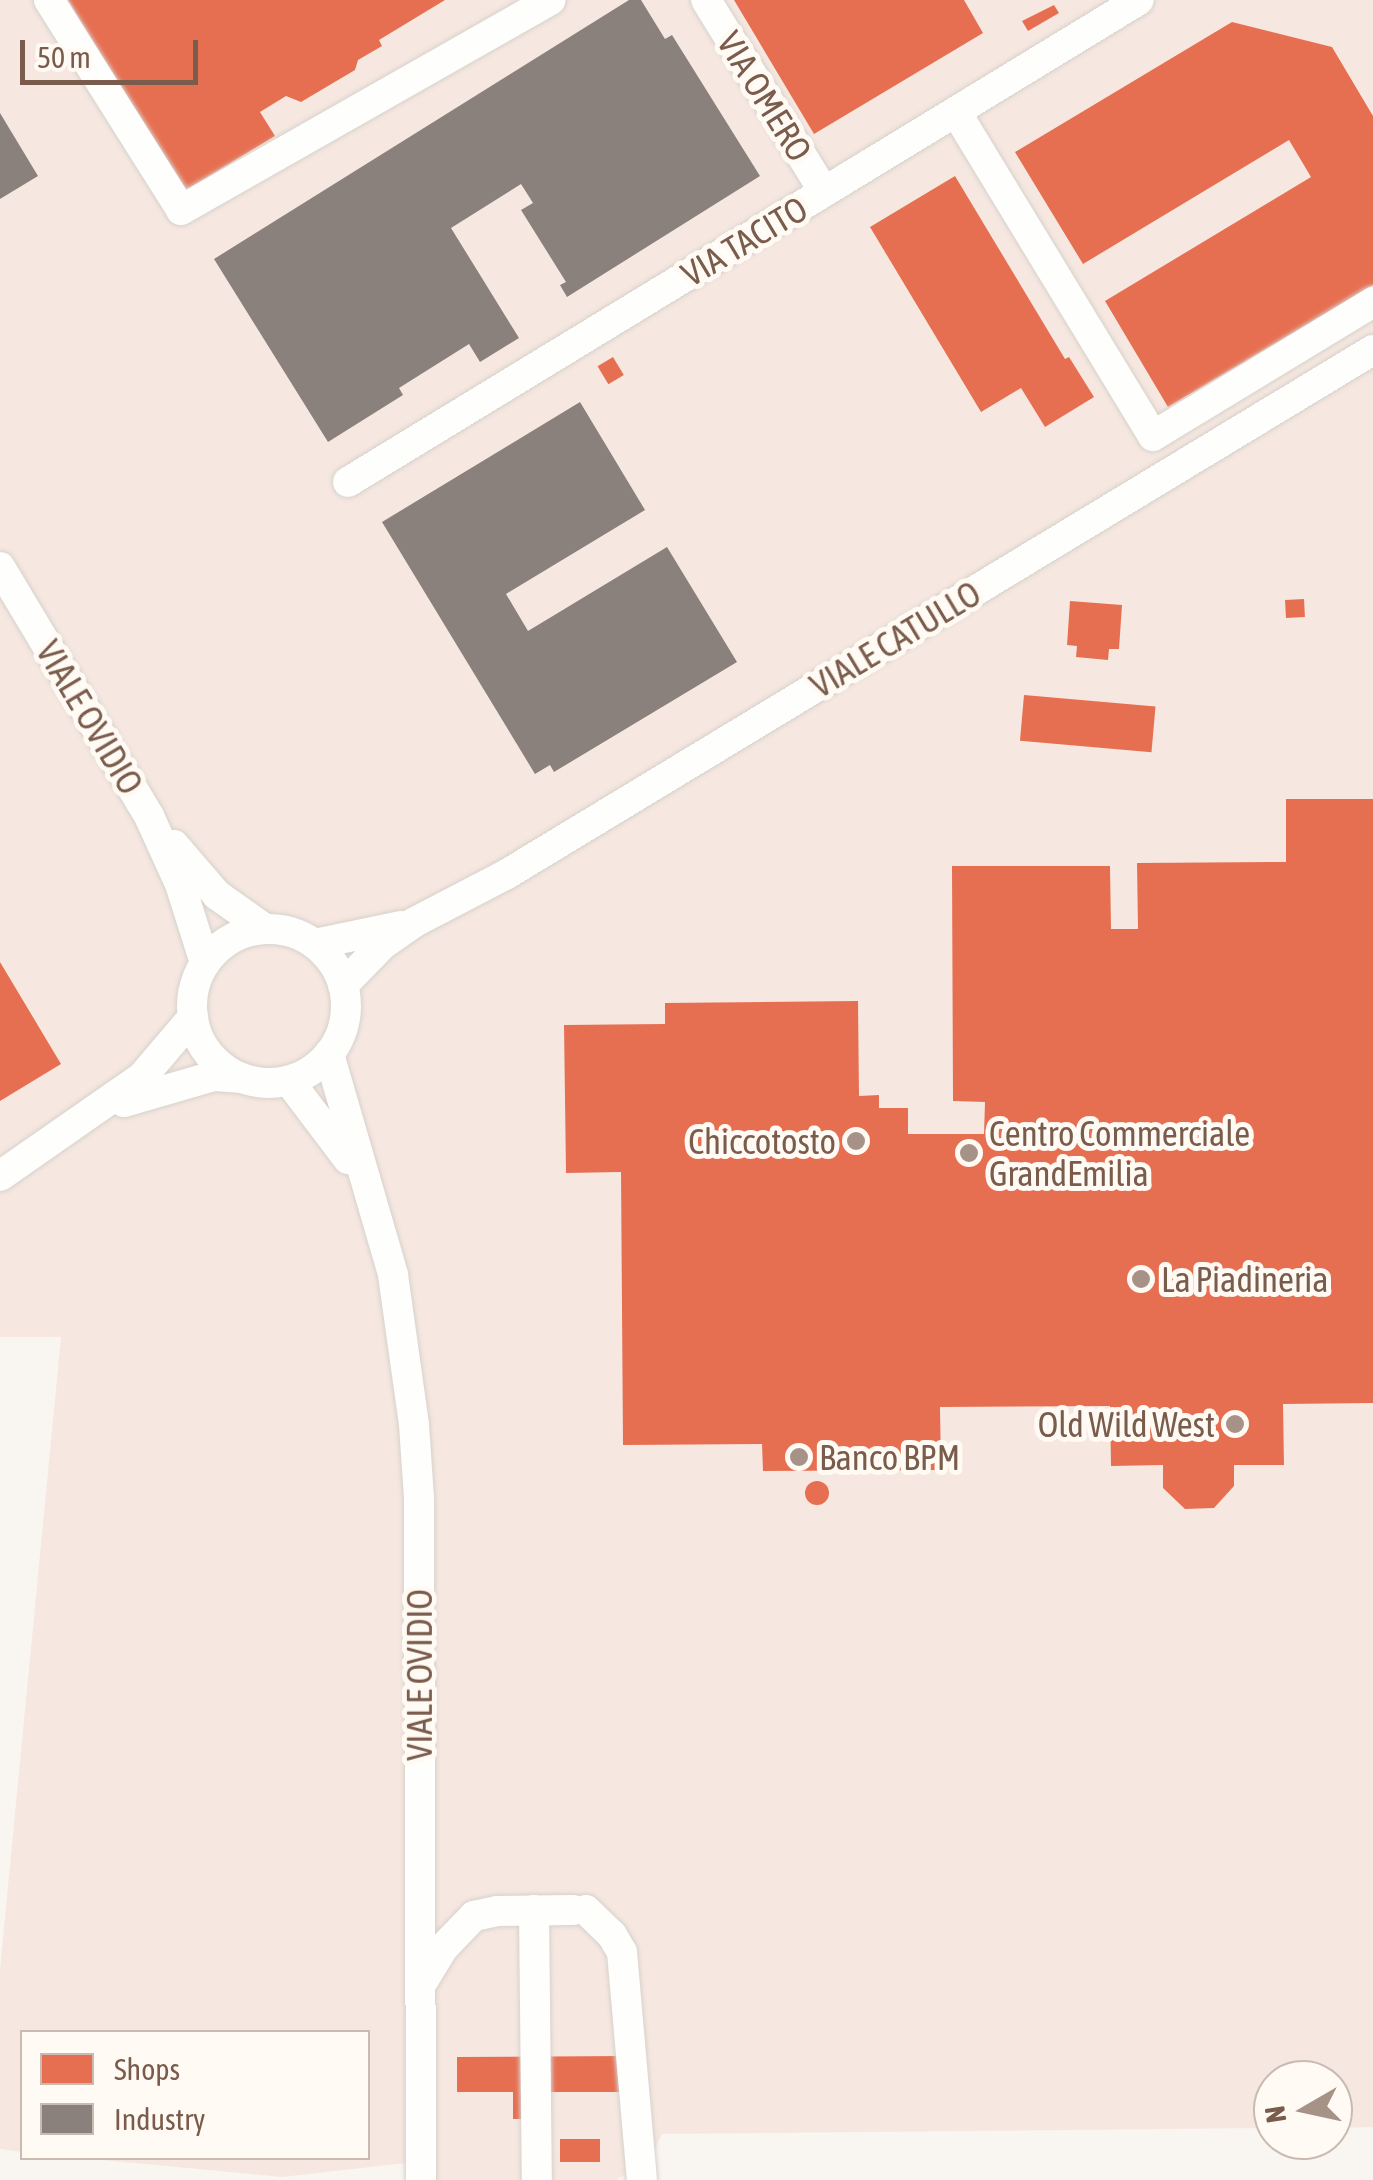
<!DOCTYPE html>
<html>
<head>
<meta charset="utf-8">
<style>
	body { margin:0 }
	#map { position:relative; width:1373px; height:2180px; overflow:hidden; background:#f9f5f0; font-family:"Asap Condensed",sans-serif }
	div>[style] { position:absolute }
	.commercial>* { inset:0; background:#f6e8e1 }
	.shops>* { inset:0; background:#e76f51; transform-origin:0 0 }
	.round { border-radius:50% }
	.industry>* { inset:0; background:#8a817c }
	.roads { filter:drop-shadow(0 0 2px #d7d1cb) drop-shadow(0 0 2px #d7d1cb) }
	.minor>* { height:30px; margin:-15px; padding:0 15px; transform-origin:15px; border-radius:15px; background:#fefefd }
	.minor>.ring { margin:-15px; padding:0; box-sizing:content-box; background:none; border:30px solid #fefefd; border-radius:50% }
	.dots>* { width:28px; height:28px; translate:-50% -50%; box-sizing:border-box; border:5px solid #fffaf3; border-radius:50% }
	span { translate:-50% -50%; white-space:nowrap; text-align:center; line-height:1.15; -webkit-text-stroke:10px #fffaf3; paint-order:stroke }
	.street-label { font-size:35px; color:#7a5c4d }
	.poi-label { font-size:35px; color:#7a5c4d }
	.left { translate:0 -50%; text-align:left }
	.right { translate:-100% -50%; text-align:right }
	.legend { position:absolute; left:20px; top:2030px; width:350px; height:130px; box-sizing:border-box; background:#fffaf3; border:2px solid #cabbb1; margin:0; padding:12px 18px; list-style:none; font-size:30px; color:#7a5c4d }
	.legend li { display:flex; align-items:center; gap:20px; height:50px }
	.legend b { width:50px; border:2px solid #cabbb1 }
	.north { position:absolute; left:1253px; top:2060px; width:100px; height:100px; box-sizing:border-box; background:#fffaf3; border:2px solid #cabbb1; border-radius:50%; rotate:261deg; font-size:28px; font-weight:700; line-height:40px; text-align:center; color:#7a5c4d }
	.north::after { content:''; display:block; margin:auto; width:35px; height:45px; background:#a69286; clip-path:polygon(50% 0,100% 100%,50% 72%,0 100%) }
	.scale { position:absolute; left:20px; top:40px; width:178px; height:45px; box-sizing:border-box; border:5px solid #7a5c4d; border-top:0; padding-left:12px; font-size:30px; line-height:35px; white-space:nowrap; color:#7a5c4d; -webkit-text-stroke:8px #fffaf3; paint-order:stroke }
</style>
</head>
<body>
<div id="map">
	<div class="commercial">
		<i style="clip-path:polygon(0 0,1373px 0,1373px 2127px,1333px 2128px,1333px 2080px,1273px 2080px,1273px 2128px,662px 2134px,649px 2161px,616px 2180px,432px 2180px,406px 2163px,282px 2177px,82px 2158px,368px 2158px,368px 2032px,22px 2032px,22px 2152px,0 2149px,0 1969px,61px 1337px,0 1337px)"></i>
	</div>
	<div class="shops">
		<i style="clip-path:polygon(68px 0,445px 0,379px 40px,382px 46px,358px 60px,355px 70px,301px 102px,286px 96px,260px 112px,275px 136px,184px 191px)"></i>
		<i style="clip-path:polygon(734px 0,964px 0,983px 33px,814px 134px)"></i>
		<i style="clip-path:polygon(1054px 5px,1059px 13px,1028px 31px,1022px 21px)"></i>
		<i style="clip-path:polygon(1232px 22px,1332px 47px,1373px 116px,1373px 285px,1168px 407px,1105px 301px,1311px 177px,1289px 140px,1083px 264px,1015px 152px)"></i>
		<i style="clip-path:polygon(955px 176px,1065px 359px,1069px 357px,1094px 397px,1045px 427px,1021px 388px,981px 412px,870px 227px)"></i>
		<i style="left:613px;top:357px;width:21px;height:18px;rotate:59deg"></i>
		<i style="left:1304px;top:599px;width:18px;height:19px;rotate:87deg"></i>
		<i style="clip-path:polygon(1070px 601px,1122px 605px,1119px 649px,1109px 649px,1108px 660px,1076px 657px,1077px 646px,1067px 645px)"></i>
		<i style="left:1024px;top:695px;width:132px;height:46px;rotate:5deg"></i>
		<i style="clip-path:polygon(1286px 799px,1373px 799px,1373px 1403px,1283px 1404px,1284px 1465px,1234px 1465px,1234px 1486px,1214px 1508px,1185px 1509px,1163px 1488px,1163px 1465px,1111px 1466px,1110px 1406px,940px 1407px,941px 1470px,763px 1471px,762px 1444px,623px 1445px,621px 1172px,566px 1173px,564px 1025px,665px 1024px,665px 1003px,858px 1001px,859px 1096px,879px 1095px,879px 1108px,908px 1108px,908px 1134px,984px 1134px,985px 1102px,953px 1101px,952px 866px,1110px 866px,1111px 929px,1138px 929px,1137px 863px,1286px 862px)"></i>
		<i style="clip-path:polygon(0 962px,61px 1064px,0 1101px)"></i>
		<i class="round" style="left:805px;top:1481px;width:24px;height:24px"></i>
		<i style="clip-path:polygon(626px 2056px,626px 2092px,546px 2092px,547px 2119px,513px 2119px,513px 2092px,457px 2092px,457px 2057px)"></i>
		<i style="left:560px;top:2139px;width:40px;height:23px"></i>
	</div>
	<div class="industry">
		<i style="clip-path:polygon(629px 0,641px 0,665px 39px,672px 35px,760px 176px,567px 297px,560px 285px,566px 282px,521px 210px,533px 203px,521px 184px,451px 228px,519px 338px,480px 362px,469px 344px,399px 388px,403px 395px,328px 442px,214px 259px)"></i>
		<i style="clip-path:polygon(0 113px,38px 176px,0 199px)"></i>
		<i style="clip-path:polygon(580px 402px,645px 510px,506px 594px,528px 631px,667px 547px,737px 662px,554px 772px,550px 765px,535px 774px,382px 522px)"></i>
	</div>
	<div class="roads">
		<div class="minor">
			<i style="left:49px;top:0;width:248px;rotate:57.8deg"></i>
			<i style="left:181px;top:210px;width:425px;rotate:-29.6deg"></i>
			<i style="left:706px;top:0;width:225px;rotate:58.4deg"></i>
			<i style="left:956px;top:112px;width:379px;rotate:58.7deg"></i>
			<i style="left:1153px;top:436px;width:258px;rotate:-31.3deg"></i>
			<i style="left:348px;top:482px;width:926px;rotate:-31.36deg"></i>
			<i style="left:0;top:567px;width:290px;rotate:59.1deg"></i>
			<i style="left:149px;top:816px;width:75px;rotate:65.5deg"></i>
			<i style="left:180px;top:884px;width:83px;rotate:72.4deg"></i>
			<i style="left:174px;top:845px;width:66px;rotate:49.3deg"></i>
			<i style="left:217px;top:895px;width:59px;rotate:35.3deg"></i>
			<i class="ring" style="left:192px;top:929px;width:124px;height:124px"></i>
			<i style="left:315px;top:944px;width:88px;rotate:-11.8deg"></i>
			<i style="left:343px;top:985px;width:56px;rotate:-45.7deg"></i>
			<i style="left:382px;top:945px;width:38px;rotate:-35deg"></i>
			<i style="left:413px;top:923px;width:106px;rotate:-27.5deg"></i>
			<i style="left:507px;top:874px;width:1012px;rotate:-31.18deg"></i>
			<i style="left:329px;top:1054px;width:230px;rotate:73.8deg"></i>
			<i style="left:393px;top:1275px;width:151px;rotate:82deg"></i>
			<i style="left:414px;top:1425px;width:73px;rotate:86.1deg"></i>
			<i style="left:419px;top:1498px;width:682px;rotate:89.83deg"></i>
			<i style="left:289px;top:1081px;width:98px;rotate:52.9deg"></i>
			<i style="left:124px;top:1102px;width:94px;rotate:-16.1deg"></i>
			<i style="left:214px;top:1076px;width:26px;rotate:4deg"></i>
			<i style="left:0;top:1176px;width:173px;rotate:-34.9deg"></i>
			<i style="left:142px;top:1077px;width:79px;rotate:-49.6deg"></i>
			<i style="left:534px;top:1910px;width:270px;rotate:89.4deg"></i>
			<i style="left:586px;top:1910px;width:36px;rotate:44deg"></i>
			<i style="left:612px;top:1935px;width:20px;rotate:60deg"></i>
			<i style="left:622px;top:1952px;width:229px;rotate:85deg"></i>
			<i style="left:420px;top:1986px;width:44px;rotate:-58.8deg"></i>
			<i style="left:443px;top:1948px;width:45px;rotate:-45.9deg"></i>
			<i style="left:474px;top:1916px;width:24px;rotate:-12deg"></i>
			<i style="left:497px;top:1911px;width:76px;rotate:-0.8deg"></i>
		</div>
	</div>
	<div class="dots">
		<i style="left:856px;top:1141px;background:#a69286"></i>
		<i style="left:969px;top:1153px;background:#a69286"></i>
		<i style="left:1141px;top:1279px;background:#a69286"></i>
		<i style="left:1235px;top:1424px;background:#a69286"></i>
		<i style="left:799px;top:1457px;background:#a69286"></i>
	</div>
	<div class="street-label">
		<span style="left:765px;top:96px;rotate:58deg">VIA OMERO</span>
		<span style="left:744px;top:241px;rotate:-31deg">VIA TACITO</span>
		<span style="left:895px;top:639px;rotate:-31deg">VIALE CATULLO</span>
		<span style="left:90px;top:717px;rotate:59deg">VIALE OVIDIO</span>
		<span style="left:419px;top:1675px;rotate:-90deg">VIALE OVIDIO</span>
	</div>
	<div class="poi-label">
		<span class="left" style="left:989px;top:1153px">Centro Commerciale<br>GrandEmilia</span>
		<span class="right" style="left:836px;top:1141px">Chiccotosto</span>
		<span class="left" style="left:1161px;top:1279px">La Piadineria</span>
		<span class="right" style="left:1215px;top:1424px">Old Wild West</span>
		<span class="left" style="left:819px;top:1457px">Banco BPM</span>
	</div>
	<ul class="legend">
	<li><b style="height:28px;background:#e76f51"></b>Shops</li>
	<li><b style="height:28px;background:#8a817c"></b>Industry</li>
	</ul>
	<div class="north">N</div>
	<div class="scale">50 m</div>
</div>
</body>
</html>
